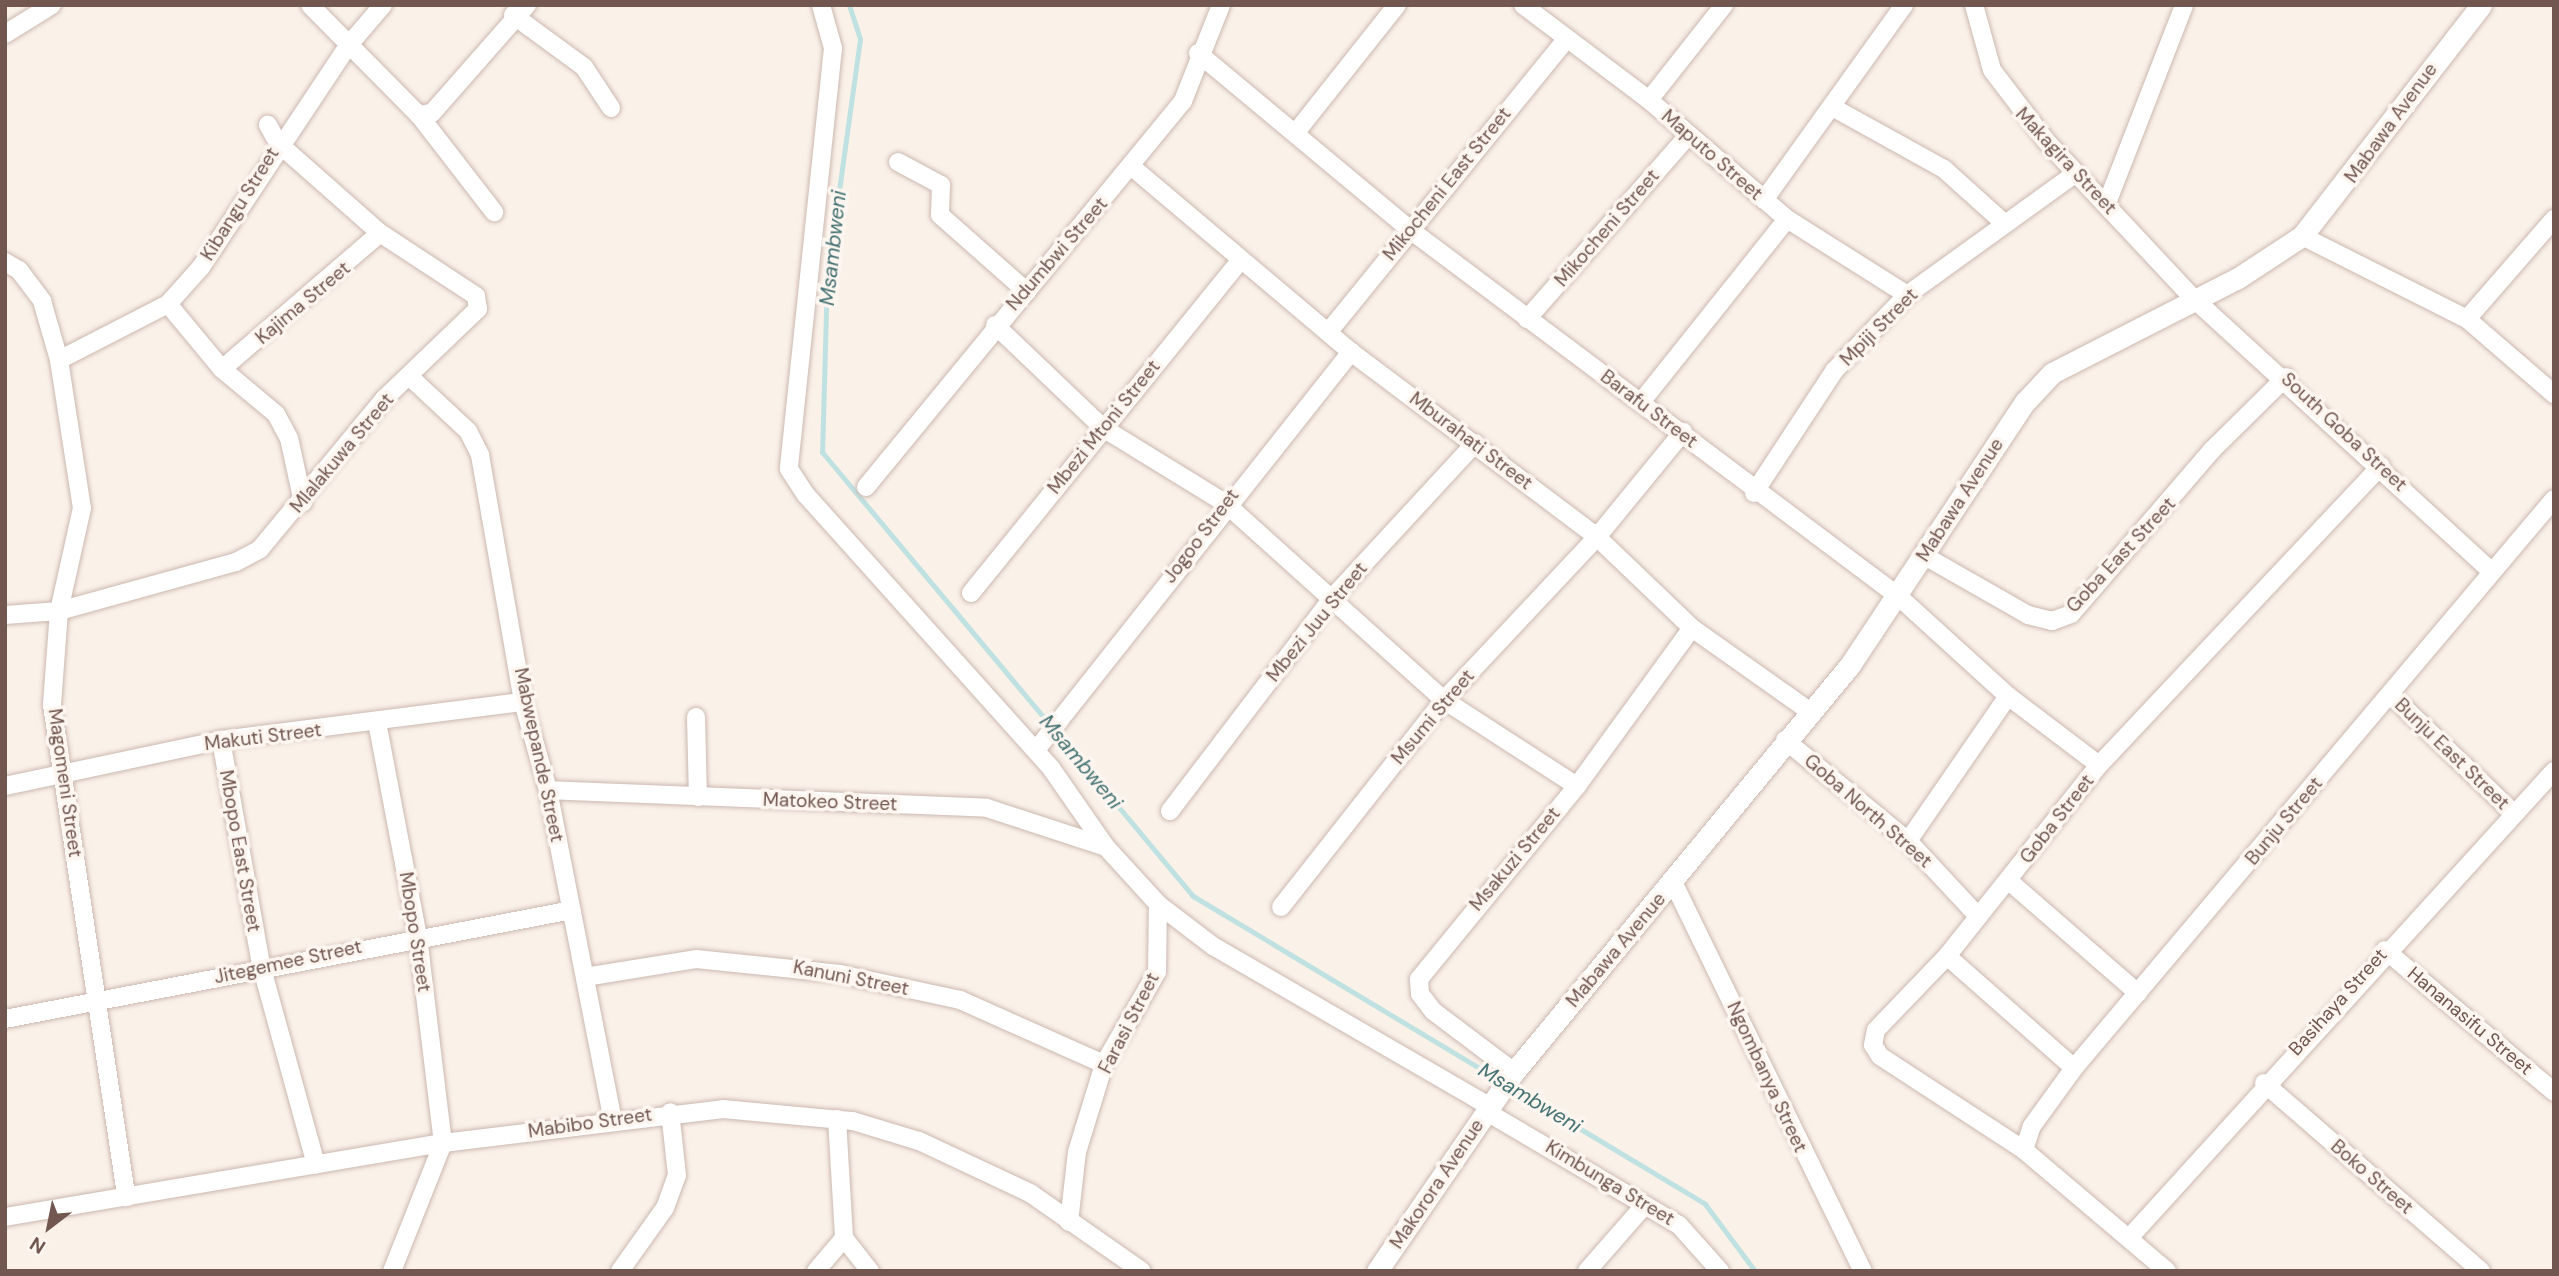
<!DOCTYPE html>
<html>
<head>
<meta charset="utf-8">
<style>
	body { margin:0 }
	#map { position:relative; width:2559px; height:1276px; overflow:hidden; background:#faf1e9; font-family:"DM Sans",sans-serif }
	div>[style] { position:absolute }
	.stream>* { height:5px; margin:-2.5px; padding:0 2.5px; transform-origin:2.5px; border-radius:2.5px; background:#c0e1e1 }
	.roads { filter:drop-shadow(0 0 2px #cbb8b0) drop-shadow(0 0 2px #cbb8b0) }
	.minor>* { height:18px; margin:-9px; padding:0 9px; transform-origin:9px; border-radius:9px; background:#fff }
	.tertiary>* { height:21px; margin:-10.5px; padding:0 10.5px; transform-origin:10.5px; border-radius:10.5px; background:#fff }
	span { translate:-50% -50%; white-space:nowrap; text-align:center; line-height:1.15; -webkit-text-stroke:7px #fdf5ef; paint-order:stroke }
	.street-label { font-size:19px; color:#715750 }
	.water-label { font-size:21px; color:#457374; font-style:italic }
	.frame { position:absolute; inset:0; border:7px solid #715750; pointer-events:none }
	.north { position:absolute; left:14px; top:1192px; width:70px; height:70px; -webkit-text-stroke:5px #fdf5ef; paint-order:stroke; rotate:212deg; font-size:19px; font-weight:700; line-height:28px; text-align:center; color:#715750 }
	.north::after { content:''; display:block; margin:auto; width:24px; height:32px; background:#715750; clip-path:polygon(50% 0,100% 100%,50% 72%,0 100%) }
</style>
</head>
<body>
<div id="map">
	<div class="stream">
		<i style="left:849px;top:5px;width:36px;rotate:72deg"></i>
		<i style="left:860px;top:39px;width:239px;rotate:97.9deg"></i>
		<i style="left:827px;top:276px;width:176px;rotate:91.6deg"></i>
		<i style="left:822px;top:452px;width:579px;rotate:50.12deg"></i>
		<i style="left:1193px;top:896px;width:359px;rotate:31deg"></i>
		<i style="left:1509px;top:1086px;width:229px;rotate:31deg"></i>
		<i style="left:1705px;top:1204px;width:84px;rotate:53.3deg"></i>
	</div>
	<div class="roads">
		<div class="minor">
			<i style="left:310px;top:5px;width:155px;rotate:45.3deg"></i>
			<i style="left:419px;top:115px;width:123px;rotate:52.3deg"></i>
			<i style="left:821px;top:5px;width:45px;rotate:74.4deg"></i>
			<i style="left:833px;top:48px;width:423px;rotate:96deg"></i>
			<i style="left:789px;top:469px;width:31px;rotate:57deg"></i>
			<i style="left:806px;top:495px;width:367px;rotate:48.1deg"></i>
			<i style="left:1051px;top:768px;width:96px;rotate:55.2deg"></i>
			<i style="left:1106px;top:847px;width:77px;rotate:47.6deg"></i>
			<i style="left:1158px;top:904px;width:69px;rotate:37.4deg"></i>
			<i style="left:1213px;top:946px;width:319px;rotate:30.1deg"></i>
			<i style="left:1523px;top:5px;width:158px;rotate:37deg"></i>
			<i style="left:1649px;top:100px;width:182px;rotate:40.8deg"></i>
			<i style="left:1787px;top:219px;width:142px;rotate:32.3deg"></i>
			<i style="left:1974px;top:5px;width:67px;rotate:74.5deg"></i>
			<i style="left:1992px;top:70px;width:89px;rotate:52.7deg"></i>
			<i style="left:2046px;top:141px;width:214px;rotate:46.9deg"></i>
			<i style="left:2192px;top:297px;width:406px;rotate:42.5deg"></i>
			<i style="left:513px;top:15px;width:88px;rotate:36.2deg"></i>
			<i style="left:584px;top:67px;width:49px;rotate:56.6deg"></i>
			<i style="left:5px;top:34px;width:55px;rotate:-31.7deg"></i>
			<i style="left:1198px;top:53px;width:275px;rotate:39.8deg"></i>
			<i style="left:1409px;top:229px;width:611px;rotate:36.89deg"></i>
			<i style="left:1898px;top:596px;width:149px;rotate:42.3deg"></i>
			<i style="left:2008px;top:696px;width:114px;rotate:37.2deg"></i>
			<i style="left:1649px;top:100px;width:121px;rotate:-51.7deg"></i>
			<i style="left:1834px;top:108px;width:126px;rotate:29deg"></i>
			<i style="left:1944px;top:169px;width:82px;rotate:42deg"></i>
			<i style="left:419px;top:115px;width:13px;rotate:-9deg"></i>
			<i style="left:432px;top:113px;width:144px;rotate:-48.7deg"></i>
			<i style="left:1297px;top:131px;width:161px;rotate:-51.6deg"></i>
			<i style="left:898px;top:162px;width:49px;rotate:28.1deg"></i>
			<i style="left:941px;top:185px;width:30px;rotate:92deg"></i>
			<i style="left:940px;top:215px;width:116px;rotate:41.5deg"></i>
			<i style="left:1132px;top:167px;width:287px;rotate:40.2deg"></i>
			<i style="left:1351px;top:352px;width:308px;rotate:36.9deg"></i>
			<i style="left:1597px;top:537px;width:132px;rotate:43.8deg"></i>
			<i style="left:1692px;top:628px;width:147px;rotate:35.3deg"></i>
			<i style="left:1764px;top:200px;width:240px;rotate:-54.3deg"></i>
			<i style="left:2107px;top:203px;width:212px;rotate:-68.7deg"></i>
			<i style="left:2302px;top:236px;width:185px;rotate:26.7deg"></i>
			<i style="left:2467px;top:319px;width:115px;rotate:40.8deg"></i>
			<i style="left:5px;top:262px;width:16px;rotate:30deg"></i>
			<i style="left:19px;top:270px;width:39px;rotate:53deg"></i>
			<i style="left:42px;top:301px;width:61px;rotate:73.9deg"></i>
			<i style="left:59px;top:360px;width:150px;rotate:81.2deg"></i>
			<i style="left:82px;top:508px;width:106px;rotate:102.6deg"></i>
			<i style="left:59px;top:611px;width:94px;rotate:94.3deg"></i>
			<i style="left:52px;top:705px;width:498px;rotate:81.4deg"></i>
			<i style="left:168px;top:304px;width:85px;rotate:50.3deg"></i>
			<i style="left:222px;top:369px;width:70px;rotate:39.8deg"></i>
			<i style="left:276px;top:414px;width:27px;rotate:62deg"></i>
			<i style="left:289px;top:438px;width:66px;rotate:77.7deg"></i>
			<i style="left:1527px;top:319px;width:242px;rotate:-48.7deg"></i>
			<i style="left:2467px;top:319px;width:133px;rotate:-49deg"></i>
			<i style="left:995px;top:325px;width:149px;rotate:43.6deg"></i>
			<i style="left:1103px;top:428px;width:143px;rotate:31.6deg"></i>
			<i style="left:1225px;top:503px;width:295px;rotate:42deg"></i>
			<i style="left:1444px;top:700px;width:158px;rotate:32.9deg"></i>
			<i style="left:1330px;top:330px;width:374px;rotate:-50.9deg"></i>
			<i style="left:59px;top:360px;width:123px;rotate:-27.2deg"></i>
			<i style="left:168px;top:304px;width:50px;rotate:-48.3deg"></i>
			<i style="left:201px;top:267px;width:264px;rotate:-56.4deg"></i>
			<i style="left:347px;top:47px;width:55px;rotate:-49.4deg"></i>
			<i style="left:222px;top:369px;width:208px;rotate:-40.7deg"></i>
			<i style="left:409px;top:376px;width:81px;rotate:43deg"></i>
			<i style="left:468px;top:431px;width:27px;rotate:63deg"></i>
			<i style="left:480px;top:455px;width:251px;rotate:80.1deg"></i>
			<i style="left:523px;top:702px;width:91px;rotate:74.1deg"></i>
			<i style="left:548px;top:790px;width:336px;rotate:78.9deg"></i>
			<i style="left:1641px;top:402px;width:234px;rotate:-51.4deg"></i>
			<i style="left:866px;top:487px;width:499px;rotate:-50.6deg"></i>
			<i style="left:1183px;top:101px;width:103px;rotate:-68.4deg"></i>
			<i style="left:1754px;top:493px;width:146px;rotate:-56.7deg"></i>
			<i style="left:1834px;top:371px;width:105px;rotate:-46.2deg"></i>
			<i style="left:1907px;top:295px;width:208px;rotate:-35.8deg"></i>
			<i style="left:1923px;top:555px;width:121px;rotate:29.7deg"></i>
			<i style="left:2028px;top:615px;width:25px;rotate:14deg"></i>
			<i style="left:2052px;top:621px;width:20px;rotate:-20deg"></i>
			<i style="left:2071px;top:614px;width:216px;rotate:-49.3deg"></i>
			<i style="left:2212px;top:450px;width:104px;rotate:-44.6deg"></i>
			<i style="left:971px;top:593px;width:426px;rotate:-51deg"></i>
			<i style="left:5px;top:615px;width:54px;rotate:-4.2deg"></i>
			<i style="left:59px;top:611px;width:184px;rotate:-15.5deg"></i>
			<i style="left:236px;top:562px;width:27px;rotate:-28deg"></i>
			<i style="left:260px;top:549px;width:195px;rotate:-50.4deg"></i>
			<i style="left:384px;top:399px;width:130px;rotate:-43.8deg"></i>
			<i style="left:478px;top:309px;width:13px;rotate:-99deg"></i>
			<i style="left:476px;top:296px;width:115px;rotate:-146.7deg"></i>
			<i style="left:380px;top:233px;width:136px;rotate:-138.6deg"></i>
			<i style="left:278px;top:143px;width:21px;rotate:-119deg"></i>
			<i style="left:2391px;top:695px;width:170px;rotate:44deg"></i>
			<i style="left:696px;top:717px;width:80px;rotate:88.6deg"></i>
			<i style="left:377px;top:722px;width:219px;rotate:79.2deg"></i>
			<i style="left:418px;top:937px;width:208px;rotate:83.1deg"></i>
			<i style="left:443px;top:1143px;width:138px;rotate:111.7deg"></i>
			<i style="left:221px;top:740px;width:229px;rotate:79.9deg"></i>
			<i style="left:261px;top:965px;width:207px;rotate:74.6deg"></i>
			<i style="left:1785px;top:740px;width:159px;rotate:39.4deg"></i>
			<i style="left:1908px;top:841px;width:103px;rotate:47deg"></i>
			<i style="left:1036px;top:750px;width:508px;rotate:-51.64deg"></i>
			<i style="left:5px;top:786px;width:221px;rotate:-12deg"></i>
			<i style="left:221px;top:740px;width:304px;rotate:-7.2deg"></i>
			<i style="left:548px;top:790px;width:439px;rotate:2.3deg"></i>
			<i style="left:987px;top:808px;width:125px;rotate:18.1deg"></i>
			<i style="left:1170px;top:811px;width:270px;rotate:-52.7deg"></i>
			<i style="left:1334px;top:596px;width:208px;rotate:-47.3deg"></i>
			<i style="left:1908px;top:841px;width:176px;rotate:-55.4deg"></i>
			<i style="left:2009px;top:881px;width:171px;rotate:41deg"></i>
			<i style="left:1673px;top:882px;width:433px;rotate:64deg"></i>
			<i style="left:1281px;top:907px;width:263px;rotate:-51.8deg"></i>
			<i style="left:1444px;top:700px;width:224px;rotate:-46.8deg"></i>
			<i style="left:1597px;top:537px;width:136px;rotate:-50.7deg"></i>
			<i style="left:2385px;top:950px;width:221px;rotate:40deg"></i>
			<i style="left:1947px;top:956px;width:169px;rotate:41.4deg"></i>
			<i style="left:585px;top:977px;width:112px;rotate:-9.2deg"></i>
			<i style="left:696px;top:959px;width:145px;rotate:5.9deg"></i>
			<i style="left:840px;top:974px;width:123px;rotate:12.2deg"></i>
			<i style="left:960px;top:1000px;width:158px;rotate:24deg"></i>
			<i style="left:5px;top:1019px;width:577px;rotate:-10.88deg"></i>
			<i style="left:1514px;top:1072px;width:101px;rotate:-143deg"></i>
			<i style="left:1433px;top:1011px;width:21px;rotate:-127deg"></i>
			<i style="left:1420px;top:994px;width:15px;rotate:-94deg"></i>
			<i style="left:1419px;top:979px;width:249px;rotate:-50.7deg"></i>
			<i style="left:1577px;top:786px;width:195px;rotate:-54deg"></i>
			<i style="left:2264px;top:1083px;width:287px;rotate:40.9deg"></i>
			<i style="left:1487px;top:1112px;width:223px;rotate:30.5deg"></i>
			<i style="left:1679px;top:1225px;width:62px;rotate:48.3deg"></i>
			<i style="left:837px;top:1119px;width:119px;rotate:86.6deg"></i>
			<i style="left:844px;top:1238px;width:42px;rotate:51.8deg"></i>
			<i style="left:2024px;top:1150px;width:25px;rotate:-72deg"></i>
			<i style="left:2032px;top:1126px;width:72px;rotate:-54.1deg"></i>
			<i style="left:2074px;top:1068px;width:744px;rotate:-49.85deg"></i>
			<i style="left:5px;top:1217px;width:444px;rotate:-9.6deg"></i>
			<i style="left:443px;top:1143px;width:282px;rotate:-6.9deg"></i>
			<i style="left:723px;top:1109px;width:131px;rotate:5.3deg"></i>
			<i style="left:853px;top:1121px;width:69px;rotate:16.9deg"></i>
			<i style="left:919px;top:1141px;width:123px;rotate:25.1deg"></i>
			<i style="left:1030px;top:1193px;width:136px;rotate:34.9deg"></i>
			<i style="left:1069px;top:1222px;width:70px;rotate:-83.5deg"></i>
			<i style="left:1077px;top:1152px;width:92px;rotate:-72.9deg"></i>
			<i style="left:1104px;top:1064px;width:106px;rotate:-60.1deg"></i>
			<i style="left:1157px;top:972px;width:68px;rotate:-89.2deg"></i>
			<i style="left:2129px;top:1238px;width:631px;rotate:-47.7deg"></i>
			<i style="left:620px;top:1271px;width:77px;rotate:-54.5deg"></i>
			<i style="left:665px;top:1208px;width:35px;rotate:-70deg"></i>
			<i style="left:677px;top:1175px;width:63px;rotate:-96.3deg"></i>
			<i style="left:816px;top:1271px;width:43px;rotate:-49.7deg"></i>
			<i style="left:1587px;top:1271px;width:86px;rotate:-48.8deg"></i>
			<i style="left:2167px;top:1271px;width:187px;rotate:-139.8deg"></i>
			<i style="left:2024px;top:1150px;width:172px;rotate:-146.9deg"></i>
			<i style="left:1880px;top:1056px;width:13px;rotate:-122deg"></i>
			<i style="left:1873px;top:1045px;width:15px;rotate:-79deg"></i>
			<i style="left:1876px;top:1030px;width:103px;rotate:-46.2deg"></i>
			<i style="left:1947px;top:956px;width:244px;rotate:-51.5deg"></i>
			<i style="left:2099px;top:765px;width:411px;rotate:-46.7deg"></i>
		</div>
		<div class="tertiary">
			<i style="left:1377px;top:1271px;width:242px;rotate:-55.5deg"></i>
			<i style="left:1514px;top:1072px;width:528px;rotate:-50.46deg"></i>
			<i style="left:1850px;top:665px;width:316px;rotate:-56.4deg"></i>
			<i style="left:2025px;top:402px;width:40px;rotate:-47deg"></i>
			<i style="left:2052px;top:373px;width:209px;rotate:-27.1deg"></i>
			<i style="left:2238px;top:278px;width:77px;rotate:-33.3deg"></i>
			<i style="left:2302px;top:236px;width:292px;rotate:-52.2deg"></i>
		</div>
	</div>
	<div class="street-label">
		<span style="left:2391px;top:123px;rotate:-54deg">Mabawa Avenue</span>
		<span style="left:1712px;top:155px;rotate:41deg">Maputo Street</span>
		<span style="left:2066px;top:161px;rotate:47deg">Makagira Street</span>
		<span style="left:1447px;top:184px;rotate:-51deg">Mikocheni East Street</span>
		<span style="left:240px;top:204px;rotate:-58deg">Kibangu Street</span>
		<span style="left:1607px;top:228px;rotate:-49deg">Mikocheni Street</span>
		<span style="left:1057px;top:254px;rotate:-49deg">Ndumbwi Street</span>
		<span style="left:303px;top:303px;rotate:-40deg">Kajima Street</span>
		<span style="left:1879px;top:327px;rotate:-45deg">Mpiji Street</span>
		<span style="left:1649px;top:409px;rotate:37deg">Barafu Street</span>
		<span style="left:1104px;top:427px;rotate:-51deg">Mbezi Mtoni Street</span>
		<span style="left:2344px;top:432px;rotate:43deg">South Goba Street</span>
		<span style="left:1471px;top:441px;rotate:37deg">Mburahati Street</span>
		<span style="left:342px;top:453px;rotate:-50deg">Mlalakuwa Street</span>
		<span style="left:1960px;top:500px;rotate:-57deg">Mabawa Avenue</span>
		<span style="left:1201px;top:536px;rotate:-53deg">Jogoo Street</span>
		<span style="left:2121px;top:555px;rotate:-47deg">Goba East Street</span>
		<span style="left:1317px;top:622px;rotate:-51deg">Mbezi Juu Street</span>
		<span style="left:1433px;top:717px;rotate:-50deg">Msumi Street</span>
		<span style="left:263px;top:737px;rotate:-7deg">Makuti Street</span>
		<span style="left:2452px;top:754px;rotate:44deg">Bunju East Street</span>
		<span style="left:539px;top:755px;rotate:78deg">Mabwepande Street</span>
		<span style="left:65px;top:783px;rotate:82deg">Magomeni Street</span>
		<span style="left:830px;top:802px;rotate:2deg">Matokeo Street</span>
		<span style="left:1868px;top:811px;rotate:41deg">Goba North Street</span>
		<span style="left:2057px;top:819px;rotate:-52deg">Goba Street</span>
		<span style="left:2284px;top:821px;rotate:-50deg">Bunju Street</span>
		<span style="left:240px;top:851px;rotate:80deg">Mbopo East Street</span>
		<span style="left:1515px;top:859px;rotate:-50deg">Msakuzi Street</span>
		<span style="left:415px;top:932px;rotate:81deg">Mbopo Street</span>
		<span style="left:1616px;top:950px;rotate:-50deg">Mabawa Avenue</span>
		<span style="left:288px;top:962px;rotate:-12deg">Jitegemee Street</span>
		<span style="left:851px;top:978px;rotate:11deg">Kanuni Street</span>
		<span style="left:2338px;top:1002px;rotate:-48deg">Basihaya Street</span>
		<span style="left:2470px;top:1021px;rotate:40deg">Hananasifu Street</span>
		<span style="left:1129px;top:1023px;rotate:-63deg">Farasi Street</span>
		<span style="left:1767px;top:1077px;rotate:65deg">Ngombanya Street</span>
		<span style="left:590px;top:1123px;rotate:-8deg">Mabibo Street</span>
		<span style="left:2372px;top:1177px;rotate:41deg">Boko Street</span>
		<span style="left:1610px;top:1183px;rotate:31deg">Kimbunga Street</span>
		<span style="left:1437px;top:1184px;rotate:-56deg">Makorora Avenue</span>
	</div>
	<div class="water-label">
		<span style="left:833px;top:248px;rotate:-84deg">Msambweni</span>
		<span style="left:1081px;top:762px;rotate:50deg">Msambweni</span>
		<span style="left:1530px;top:1098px;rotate:31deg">Msambweni</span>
	</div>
	<div class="frame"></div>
	<div class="north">N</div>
</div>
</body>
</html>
